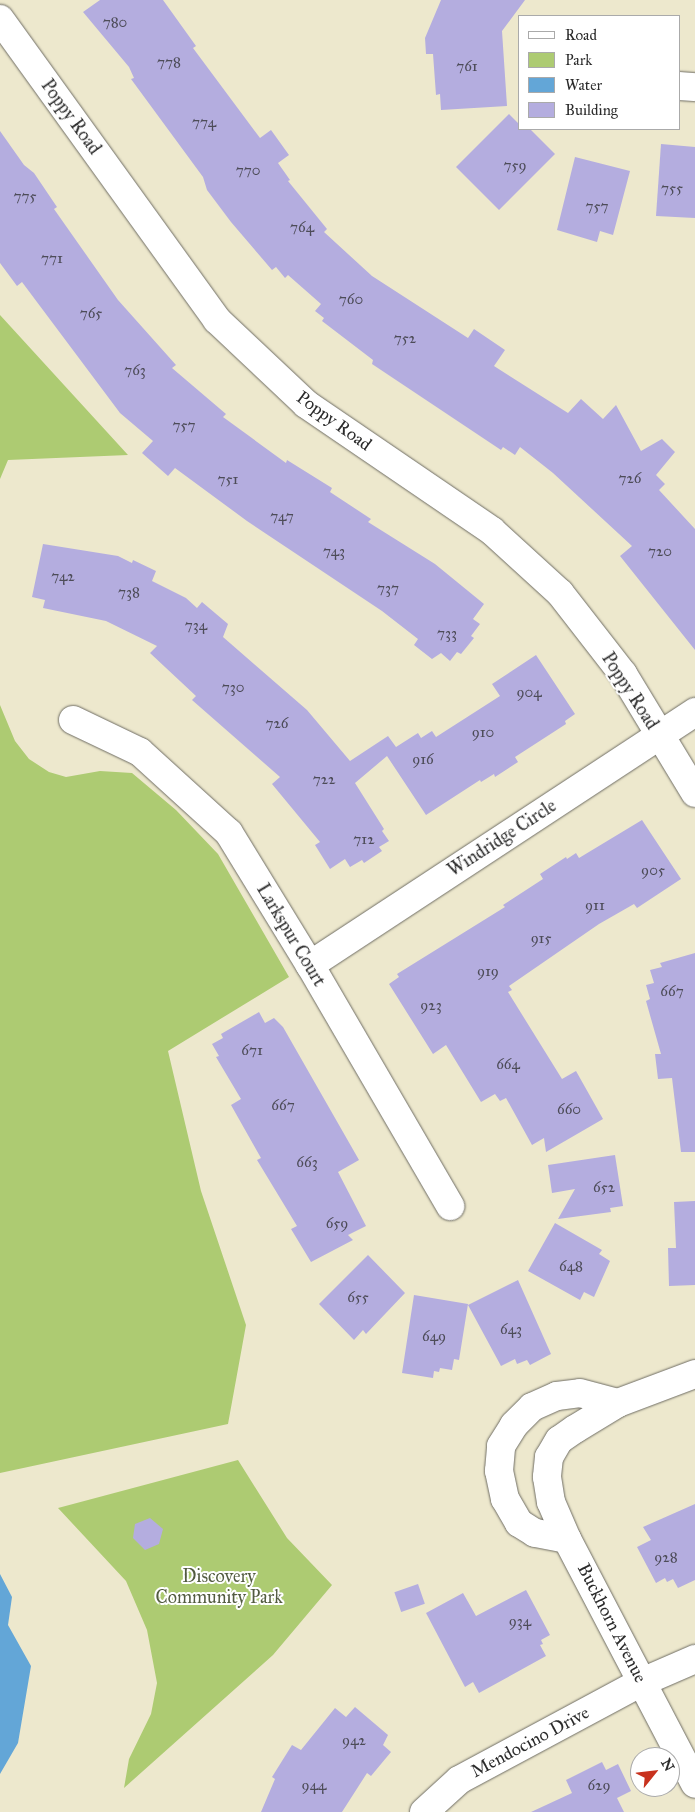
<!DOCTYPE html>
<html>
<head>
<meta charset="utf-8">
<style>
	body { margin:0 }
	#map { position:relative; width:695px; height:1812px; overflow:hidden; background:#ede8cd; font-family:"IM FELL Great Primer",serif }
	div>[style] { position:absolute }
	.green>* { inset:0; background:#adcb72 }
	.water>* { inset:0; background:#63a6d7 }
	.building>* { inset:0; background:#b4addf; transform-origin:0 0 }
	.roads { filter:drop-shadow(0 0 1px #6f6d64) drop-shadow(0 0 1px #6f6d64) }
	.minor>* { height:28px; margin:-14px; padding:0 14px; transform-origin:14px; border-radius:14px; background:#fff }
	span { translate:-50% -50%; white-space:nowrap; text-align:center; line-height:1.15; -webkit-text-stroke:4px #fff; paint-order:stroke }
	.number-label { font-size:15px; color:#4d4c58 }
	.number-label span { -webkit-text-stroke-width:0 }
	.street-label { font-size:18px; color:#2b2b2b }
	.park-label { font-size:18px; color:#525b40 }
	.legend { position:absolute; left:518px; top:15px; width:162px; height:115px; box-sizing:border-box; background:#fff; border:1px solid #aaa; margin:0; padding:6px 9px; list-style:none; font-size:15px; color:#2b2b2b }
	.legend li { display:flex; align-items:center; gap:10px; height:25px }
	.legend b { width:25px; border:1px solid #aaa }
	.north { position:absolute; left:630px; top:1747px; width:50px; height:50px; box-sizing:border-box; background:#fff; border:1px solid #aaa; border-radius:50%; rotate:61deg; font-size:14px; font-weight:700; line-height:20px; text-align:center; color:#2b2b2b }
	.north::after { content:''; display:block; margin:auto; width:18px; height:22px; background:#c8321e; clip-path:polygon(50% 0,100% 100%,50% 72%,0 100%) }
</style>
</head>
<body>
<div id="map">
	<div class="green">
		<i style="clip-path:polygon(0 315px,128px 455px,8px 460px,0 479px)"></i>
		<i style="clip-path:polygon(0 705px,15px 741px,29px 759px,49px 772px,66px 777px,100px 771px,132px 773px,176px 810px,218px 854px,289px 977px,168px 1051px,201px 1191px,246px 1325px,228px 1424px,0 1473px)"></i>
		<i style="clip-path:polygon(238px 1460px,287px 1538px,332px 1585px,273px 1655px,124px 1788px,129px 1759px,151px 1714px,157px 1683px,147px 1630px,126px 1581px,58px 1508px)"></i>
	</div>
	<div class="water">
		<i style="clip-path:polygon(0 1574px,12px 1597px,8px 1625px,31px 1666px,18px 1743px,0 1774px)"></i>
	</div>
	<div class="building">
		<i style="clip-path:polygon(100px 0,163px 0,196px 46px,193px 48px,260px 138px,271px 130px,289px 155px,278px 163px,290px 180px,288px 181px,327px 229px,324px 232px,372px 276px,468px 338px,474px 329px,505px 350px,494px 366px,568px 413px,581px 399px,603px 419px,616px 405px,641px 451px,662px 439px,675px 452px,656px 475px,665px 484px,659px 490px,695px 529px,695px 650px,620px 556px,632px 546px,553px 473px,520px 447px,515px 455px,503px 447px,501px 450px,372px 364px,373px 360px,322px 321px,324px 318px,315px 311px,321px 304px,288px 275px,285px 278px,276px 267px,272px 270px,231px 222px,207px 190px,203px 177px,131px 79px,134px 78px,129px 67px,83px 12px)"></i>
		<i style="clip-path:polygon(441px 0,525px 0,502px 31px,507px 106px,441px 110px,440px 94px,436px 95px,433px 54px,426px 54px,425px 38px)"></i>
		<i style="clip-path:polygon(509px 114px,519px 124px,519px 129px,530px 129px,555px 154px,499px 210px,456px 167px)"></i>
		<i style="clip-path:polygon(0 131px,24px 165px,34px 173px,57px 207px,54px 209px,118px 300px,176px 365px,172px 368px,226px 414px,223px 417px,286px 463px,287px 460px,332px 488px,330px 492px,371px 519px,368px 522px,435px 564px,484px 604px,473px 619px,480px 624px,471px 636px,474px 638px,461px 654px,457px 652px,450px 661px,441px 653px,432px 659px,414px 645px,418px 639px,382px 611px,247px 521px,175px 468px,168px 476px,142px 453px,153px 441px,120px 413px,22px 282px,17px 286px,0 263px)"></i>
		<i style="clip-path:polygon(661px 144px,695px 147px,695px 218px,656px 216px)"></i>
		<i style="clip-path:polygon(575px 157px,630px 171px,613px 235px,600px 231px,597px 242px,557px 230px)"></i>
		<i style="clip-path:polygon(43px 544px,118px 556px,132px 563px,133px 560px,156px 571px,152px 581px,186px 598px,197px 608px,202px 602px,228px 624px,223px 637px,307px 710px,350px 761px,388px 736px,396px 747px,418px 733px,421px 738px,432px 731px,436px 737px,500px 696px,492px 684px,536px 655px,575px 714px,565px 721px,566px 724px,515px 757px,518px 762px,495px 777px,494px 774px,481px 782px,480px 780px,426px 815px,387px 756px,355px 783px,384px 829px,382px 831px,389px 841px,379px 847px,382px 851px,364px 863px,362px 860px,350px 867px,345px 859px,330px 869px,315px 845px,320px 842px,272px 784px,280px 777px,192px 700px,196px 696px,150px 653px,157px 646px,106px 621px,43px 608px,45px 600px,32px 597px)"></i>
		<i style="clip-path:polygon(642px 820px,681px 879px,637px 908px,634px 904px,599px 924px,509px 986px,512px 990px,508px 992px,562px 1079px,576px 1071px,603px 1119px,546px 1152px,544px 1138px,532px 1145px,506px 1098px,500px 1101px,495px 1094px,481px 1102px,446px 1045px,433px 1054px,389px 984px,399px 977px,397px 974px,505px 907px,503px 905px,543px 879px,540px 874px,566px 857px,567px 859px,576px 853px,579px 858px)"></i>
		<i style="clip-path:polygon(695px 953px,695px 1152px,681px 1152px,672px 1078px,658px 1079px,655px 1054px,661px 1054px,646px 1001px,650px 999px,646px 985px,654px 983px,650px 970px,662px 967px,660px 963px)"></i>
		<i style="clip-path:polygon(259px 1012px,265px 1023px,274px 1018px,283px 1027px,359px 1160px,338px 1172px,366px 1226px,348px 1235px,353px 1240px,311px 1262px,291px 1229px,297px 1226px,257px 1160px,261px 1158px,231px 1105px,241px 1099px,216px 1057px,219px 1056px,212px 1044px,223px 1038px,221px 1034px)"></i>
		<i style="clip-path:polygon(615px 1155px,623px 1206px,610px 1208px,611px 1212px,558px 1219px,575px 1189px,552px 1193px,548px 1165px)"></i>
		<i style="clip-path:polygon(695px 1201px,695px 1285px,669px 1286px,668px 1248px,676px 1248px,674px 1202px)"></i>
		<i style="clip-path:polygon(555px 1223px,602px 1250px,599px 1254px,610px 1261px,594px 1297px,584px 1292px,580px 1300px,528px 1271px)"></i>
		<i style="clip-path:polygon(368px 1255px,405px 1293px,366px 1334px,363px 1330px,354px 1340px,319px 1304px)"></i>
		<i style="clip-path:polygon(518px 1280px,551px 1354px,530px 1365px,527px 1360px,517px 1364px,515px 1359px,501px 1366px,468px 1305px)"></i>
		<i style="clip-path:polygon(414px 1295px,468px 1304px,459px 1360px,454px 1359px,452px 1370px,440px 1368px,439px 1372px,434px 1371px,433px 1378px,402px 1373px)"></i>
		<i style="clip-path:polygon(695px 1504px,695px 1580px,678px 1588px,673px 1579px,667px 1582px,665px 1578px,656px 1583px,637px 1547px,651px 1540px,643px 1527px)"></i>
		<i style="clip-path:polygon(150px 1518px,163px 1529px,159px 1544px,145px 1550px,133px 1538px,135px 1524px)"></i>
		<i style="left:418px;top:1584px;width:21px;height:25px;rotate:71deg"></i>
		<i style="clip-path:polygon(526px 1590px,550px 1635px,541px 1640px,543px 1644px,540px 1645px,546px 1656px,479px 1693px,473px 1682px,465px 1687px,426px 1613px,463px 1593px,476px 1616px)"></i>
		<i style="clip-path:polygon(355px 1707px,388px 1735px,383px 1745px,391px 1752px,371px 1776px,367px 1773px,342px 1812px,261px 1812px,275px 1779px,272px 1777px,292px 1745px,301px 1750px,335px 1708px,346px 1717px)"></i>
		<i style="clip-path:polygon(602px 1762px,606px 1770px,618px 1764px,631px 1791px,617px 1798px,624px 1812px,531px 1812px,572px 1793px,566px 1780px)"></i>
	</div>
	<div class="roads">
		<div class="minor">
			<i style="left:0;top:19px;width:371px;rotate:54.2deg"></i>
			<i style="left:217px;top:320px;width:122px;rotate:43.3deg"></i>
			<i style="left:306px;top:404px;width:225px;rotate:34.3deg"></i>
			<i style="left:492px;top:531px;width:92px;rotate:42.4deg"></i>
			<i style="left:560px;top:593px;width:103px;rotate:52.1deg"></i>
			<i style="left:623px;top:674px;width:139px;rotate:58.8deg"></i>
			<i style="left:679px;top:86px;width:16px;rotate:4deg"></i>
			<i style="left:73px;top:720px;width:74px;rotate:25.5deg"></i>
			<i style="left:140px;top:752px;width:120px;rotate:42.3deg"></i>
			<i style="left:229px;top:833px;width:155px;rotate:58.5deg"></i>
			<i style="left:310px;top:965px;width:279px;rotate:59.8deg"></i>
			<i style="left:310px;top:965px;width:461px;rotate:-33.3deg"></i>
			<i style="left:695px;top:1374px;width:82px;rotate:159.4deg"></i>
			<i style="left:618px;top:1403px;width:50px;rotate:148.8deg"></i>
			<i style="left:575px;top:1429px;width:19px;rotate:145deg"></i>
			<i style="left:559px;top:1440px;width:20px;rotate:120deg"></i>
			<i style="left:549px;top:1457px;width:20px;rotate:96deg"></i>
			<i style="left:547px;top:1477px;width:25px;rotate:81deg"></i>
			<i style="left:551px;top:1502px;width:40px;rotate:66.6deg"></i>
			<i style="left:567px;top:1539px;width:276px;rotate:62.4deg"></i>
			<i style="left:567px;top:1539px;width:33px;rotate:-169deg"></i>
			<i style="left:535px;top:1533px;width:19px;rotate:-148deg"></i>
			<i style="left:519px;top:1523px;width:28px;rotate:-120deg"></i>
			<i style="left:505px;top:1499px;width:29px;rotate:-102deg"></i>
			<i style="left:499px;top:1471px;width:25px;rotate:-85deg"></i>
			<i style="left:501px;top:1446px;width:25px;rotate:-58deg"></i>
			<i style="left:514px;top:1425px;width:25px;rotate:-45deg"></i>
			<i style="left:532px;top:1407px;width:27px;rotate:-24deg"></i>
			<i style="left:557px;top:1396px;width:23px;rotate:-7deg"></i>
			<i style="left:580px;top:1393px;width:39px;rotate:15deg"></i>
			<i style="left:424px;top:1812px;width:47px;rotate:-42.4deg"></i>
			<i style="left:459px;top:1780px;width:208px;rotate:-28.2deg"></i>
			<i style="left:642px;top:1682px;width:58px;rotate:-23.5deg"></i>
		</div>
	</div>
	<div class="number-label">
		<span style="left:115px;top:23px">780</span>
		<span style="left:169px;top:63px">778</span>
		<span style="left:467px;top:67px">761</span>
		<span style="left:204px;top:123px">774</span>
		<span style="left:515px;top:166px">759</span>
		<span style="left:248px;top:171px">770</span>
		<span style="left:672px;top:189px">755</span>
		<span style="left:25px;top:197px">775</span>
		<span style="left:597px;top:207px">757</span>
		<span style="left:302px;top:228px">764</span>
		<span style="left:52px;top:259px">771</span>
		<span style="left:351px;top:300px">760</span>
		<span style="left:91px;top:314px">765</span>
		<span style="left:405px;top:339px">752</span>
		<span style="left:135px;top:371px">763</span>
		<span style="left:184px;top:426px">757</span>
		<span style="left:630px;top:479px">726</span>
		<span style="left:228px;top:480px">751</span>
		<span style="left:282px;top:517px">747</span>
		<span style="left:334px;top:552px">743</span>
		<span style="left:660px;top:552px">720</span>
		<span style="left:63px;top:577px">742</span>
		<span style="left:388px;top:589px">737</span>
		<span style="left:129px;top:593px">738</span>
		<span style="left:196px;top:626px">734</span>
		<span style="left:447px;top:634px">733</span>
		<span style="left:233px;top:688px">730</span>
		<span style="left:529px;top:693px">904</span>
		<span style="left:277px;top:724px">726</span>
		<span style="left:483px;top:733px">910</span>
		<span style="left:423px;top:760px">916</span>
		<span style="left:324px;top:780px">722</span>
		<span style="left:364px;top:840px">712</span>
		<span style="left:653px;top:871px">905</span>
		<span style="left:595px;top:906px">911</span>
		<span style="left:541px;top:939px">915</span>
		<span style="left:488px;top:972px">919</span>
		<span style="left:672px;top:992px">667</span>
		<span style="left:431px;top:1006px">923</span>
		<span style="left:252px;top:1051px">671</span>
		<span style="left:508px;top:1065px">664</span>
		<span style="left:283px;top:1106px">667</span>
		<span style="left:569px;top:1110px">660</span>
		<span style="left:307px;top:1163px">663</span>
		<span style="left:604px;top:1188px">652</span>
		<span style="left:337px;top:1224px">659</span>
		<span style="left:571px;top:1267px">648</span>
		<span style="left:358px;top:1298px">655</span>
		<span style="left:511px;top:1330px">643</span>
		<span style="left:434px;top:1337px">649</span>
		<span style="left:666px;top:1558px">928</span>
		<span style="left:520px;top:1622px">934</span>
		<span style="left:354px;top:1741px">942</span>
		<span style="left:314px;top:1786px">944</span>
		<span style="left:599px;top:1786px">629</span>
	</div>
	<div class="street-label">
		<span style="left:71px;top:117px;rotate:54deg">Poppy Road</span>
		<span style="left:334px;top:421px;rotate:36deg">Poppy Road</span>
		<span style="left:630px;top:691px;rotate:57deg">Poppy Road</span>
		<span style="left:502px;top:838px;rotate:-33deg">Windridge Circle</span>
		<span style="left:291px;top:935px;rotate:59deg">Larkspur Court</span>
		<span style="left:612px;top:1623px;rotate:63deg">Buckhorn Avenue</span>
		<span style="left:530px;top:1742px;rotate:-28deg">Mendocino Drive</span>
	</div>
	<div class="park-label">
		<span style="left:219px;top:1587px">Discovery<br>Community Park</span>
	</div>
	<ul class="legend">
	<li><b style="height:6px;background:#fff"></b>Road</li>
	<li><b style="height:14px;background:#adcb72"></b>Park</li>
	<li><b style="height:14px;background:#63a6d7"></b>Water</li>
	<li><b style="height:14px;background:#b4addf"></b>Building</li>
	</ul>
	<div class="north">N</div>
</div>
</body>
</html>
